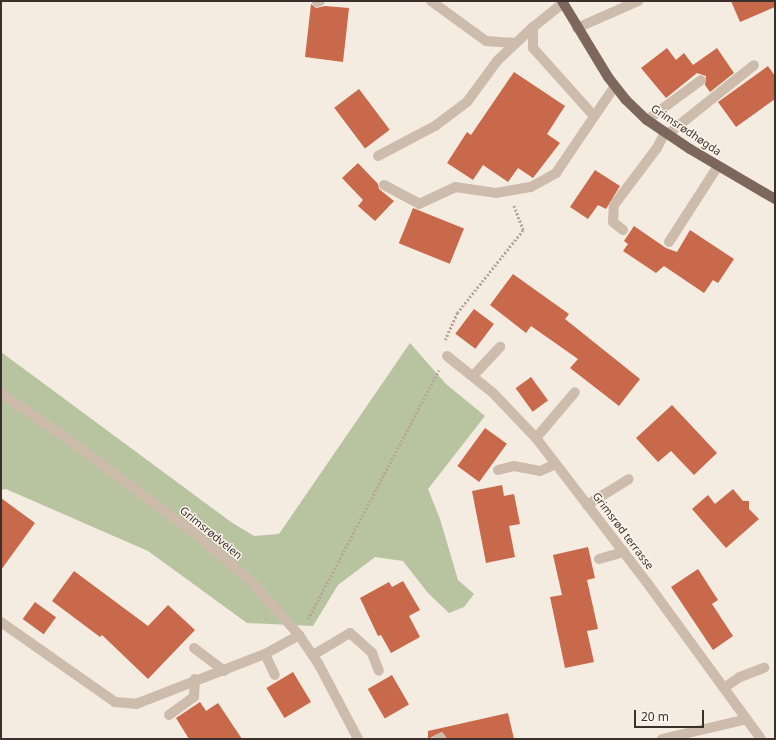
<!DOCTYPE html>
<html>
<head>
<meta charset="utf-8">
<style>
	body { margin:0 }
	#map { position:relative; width:776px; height:740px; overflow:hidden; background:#f4ebe1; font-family:"Noto Sans",sans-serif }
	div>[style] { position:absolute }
	.green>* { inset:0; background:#b8c4a0 }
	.building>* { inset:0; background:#c8694b; transform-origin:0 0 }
	.path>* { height:2.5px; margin-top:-1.25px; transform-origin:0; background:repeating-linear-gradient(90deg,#b9a596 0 2px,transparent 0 4px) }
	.minor>* { height:10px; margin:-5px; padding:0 5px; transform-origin:5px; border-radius:5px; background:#cdbbac }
	.major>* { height:10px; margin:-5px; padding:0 5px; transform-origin:5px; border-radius:5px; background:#7d675c }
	span { translate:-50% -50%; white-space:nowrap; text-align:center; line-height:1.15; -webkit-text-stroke:3px #fbf5ee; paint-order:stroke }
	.street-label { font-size:11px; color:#3b302b }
	.frame { position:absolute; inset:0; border:2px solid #3b302b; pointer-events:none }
	.scale { position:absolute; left:634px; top:710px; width:70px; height:18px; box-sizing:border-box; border:2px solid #3b302b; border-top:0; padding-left:5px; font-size:12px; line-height:14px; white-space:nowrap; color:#3b302b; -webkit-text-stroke:3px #fbf5ee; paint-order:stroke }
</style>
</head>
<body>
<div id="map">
	<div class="green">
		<i style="clip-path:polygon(410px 343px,446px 384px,485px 416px,428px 489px,440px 519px,458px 580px,474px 594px,464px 607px,449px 613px,428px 593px,403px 561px,375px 557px,338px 585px,313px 626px,247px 623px,148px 551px,6px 489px,1px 490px,1px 352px,231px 522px,254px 536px,279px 534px)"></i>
	</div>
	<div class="building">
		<i style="clip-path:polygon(731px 1px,775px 1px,775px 7px,740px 22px)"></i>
		<i style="clip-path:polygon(311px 4px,316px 8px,325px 6px,349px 8px,343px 62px,305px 57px)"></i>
		<i style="clip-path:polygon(667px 48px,676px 60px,684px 53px,693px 65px,717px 48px,734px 73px,710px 92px,705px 85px,706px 76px,697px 73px,666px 98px,641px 68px)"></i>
		<i style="clip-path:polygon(768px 66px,775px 76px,775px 99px,736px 127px,718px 102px)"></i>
		<i style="clip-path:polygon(514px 72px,565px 106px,547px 134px,560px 143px,533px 178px,518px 168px,508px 182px,483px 165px,473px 180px,447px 163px,467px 132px,471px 135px)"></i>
		<i style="left:359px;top:89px;width:51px;height:31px;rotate:53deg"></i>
		<i style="clip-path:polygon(358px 163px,378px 184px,379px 189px,394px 201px,375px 221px,358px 206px,363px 200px,342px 178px)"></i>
		<i style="clip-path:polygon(595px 170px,620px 186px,606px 209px,598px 205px,588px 219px,570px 207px)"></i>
		<i style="left:413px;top:208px;width:55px;height:38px;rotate:22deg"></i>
		<i style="clip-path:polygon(634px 226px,666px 248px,677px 252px,690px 230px,734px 259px,718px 283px,713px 280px,704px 293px,664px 266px,656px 273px,623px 251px,628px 244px,624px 241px)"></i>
		<i style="clip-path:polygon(513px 274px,569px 314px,565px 319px,640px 379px,619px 406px,570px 368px,578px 359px,531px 326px,526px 333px,490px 305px)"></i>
		<i style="left:474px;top:309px;width:25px;height:31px;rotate:37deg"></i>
		<i style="left:531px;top:377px;width:29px;height:19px;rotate:54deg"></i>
		<i style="clip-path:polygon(672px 405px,717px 453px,694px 475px,671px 451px,658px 462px,636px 438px)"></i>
		<i style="left:485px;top:428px;width:27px;height:47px;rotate:36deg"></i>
		<i style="clip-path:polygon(502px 485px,504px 496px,514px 494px,520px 524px,509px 526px,515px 557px,486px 563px,472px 491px)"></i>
		<i style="clip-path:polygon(733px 489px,743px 501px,749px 501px,749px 509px,759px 519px,726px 548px,692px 509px,708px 495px,715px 504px)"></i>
		<i style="clip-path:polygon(1px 498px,35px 523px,1px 570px)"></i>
		<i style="clip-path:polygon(588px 547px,595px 578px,587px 580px,598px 629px,587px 631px,594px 662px,565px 668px,550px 597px,562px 595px,553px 555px)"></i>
		<i style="clip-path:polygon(698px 569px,718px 600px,712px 604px,733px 636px,713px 650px,671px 587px)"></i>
		<i style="clip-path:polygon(74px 571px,148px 626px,168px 605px,195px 630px,148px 679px,102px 635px,100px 637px,52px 601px)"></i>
		<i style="clip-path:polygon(403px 581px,420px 610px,409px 616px,420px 637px,391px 653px,381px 635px,378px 636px,360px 598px,389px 582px,392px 587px)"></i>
		<i style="left:35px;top:602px;width:26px;height:21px;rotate:36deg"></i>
		<i style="left:293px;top:672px;width:35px;height:31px;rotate:59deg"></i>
		<i style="left:392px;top:675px;width:34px;height:28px;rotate:60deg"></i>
		<i style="clip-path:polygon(200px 702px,206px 711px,218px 703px,242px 739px,189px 739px,176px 718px)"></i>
		<i style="clip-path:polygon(508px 713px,514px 739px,447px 739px,442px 732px,428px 739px,428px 731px)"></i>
	</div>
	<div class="path">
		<i style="left:445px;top:340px;width:30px;rotate:-66deg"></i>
		<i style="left:457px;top:313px;width:106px;rotate:-51.5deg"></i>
		<i style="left:523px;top:230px;width:26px;rotate:-111deg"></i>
		<i style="left:308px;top:619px;width:281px;rotate:-62.3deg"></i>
	</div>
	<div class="minor">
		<i style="left:431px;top:1px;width:68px;rotate:36deg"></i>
		<i style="left:486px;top:41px;width:30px;rotate:4deg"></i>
		<i style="left:317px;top:2px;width:3px;rotate:-18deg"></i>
		<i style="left:563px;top:3px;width:38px;rotate:141deg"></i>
		<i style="left:533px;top:27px;width:21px;rotate:90deg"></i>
		<i style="left:533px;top:48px;width:91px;rotate:48.1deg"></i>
		<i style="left:577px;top:28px;width:67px;rotate:-23.9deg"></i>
		<i style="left:647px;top:120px;width:67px;rotate:-36.5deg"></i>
		<i style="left:668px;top:134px;width:110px;rotate:-38.7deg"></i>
		<i style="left:378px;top:156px;width:64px;rotate:-27.8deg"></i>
		<i style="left:435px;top:126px;width:40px;rotate:-37deg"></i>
		<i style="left:467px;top:102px;width:51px;rotate:-53.8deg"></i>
		<i style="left:497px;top:61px;width:50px;rotate:-43.4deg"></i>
		<i style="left:384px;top:185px;width:40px;rotate:28deg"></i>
		<i style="left:419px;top:204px;width:40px;rotate:-25deg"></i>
		<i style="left:455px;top:187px;width:41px;rotate:8.3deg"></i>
		<i style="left:496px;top:193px;width:36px;rotate:-10deg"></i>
		<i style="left:531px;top:187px;width:29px;rotate:-29deg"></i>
		<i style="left:556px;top:173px;width:105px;rotate:-55.9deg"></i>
		<i style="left:623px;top:230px;width:13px;rotate:-141deg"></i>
		<i style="left:613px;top:222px;width:17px;rotate:-87deg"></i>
		<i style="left:614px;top:205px;width:71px;rotate:-53deg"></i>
		<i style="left:657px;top:148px;width:18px;rotate:-63deg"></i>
		<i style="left:669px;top:242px;width:90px;rotate:-57.2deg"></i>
		<i style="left:447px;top:356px;width:59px;rotate:38.8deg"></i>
		<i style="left:493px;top:393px;width:62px;rotate:46.3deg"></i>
		<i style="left:536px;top:438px;width:184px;rotate:52.5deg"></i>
		<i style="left:648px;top:584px;width:192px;rotate:53.9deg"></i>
		<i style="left:473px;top:376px;width:40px;rotate:-47deg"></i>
		<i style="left:1px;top:393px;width:78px;rotate:34.5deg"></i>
		<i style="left:65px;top:437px;width:161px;rotate:36.7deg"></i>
		<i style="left:194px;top:533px;width:73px;rotate:40deg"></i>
		<i style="left:250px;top:580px;width:74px;rotate:48.3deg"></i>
		<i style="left:299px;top:635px;width:34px;rotate:56deg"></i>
		<i style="left:318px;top:663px;width:86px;rotate:62.2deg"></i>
		<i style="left:536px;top:438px;width:60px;rotate:-49.7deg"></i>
		<i style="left:498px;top:470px;width:16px;rotate:-14deg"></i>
		<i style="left:514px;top:466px;width:26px;rotate:11deg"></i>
		<i style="left:540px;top:471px;width:17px;rotate:-24deg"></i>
		<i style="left:587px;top:505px;width:49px;rotate:-31.8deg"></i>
		<i style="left:599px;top:559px;width:26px;rotate:-16deg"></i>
		<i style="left:1px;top:622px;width:139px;rotate:35.1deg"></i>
		<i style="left:115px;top:702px;width:21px;rotate:5deg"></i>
		<i style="left:136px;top:704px;width:138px;rotate:-21.2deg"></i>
		<i style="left:265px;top:654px;width:39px;rotate:-29deg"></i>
		<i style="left:194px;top:648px;width:38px;rotate:37deg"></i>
		<i style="left:265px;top:654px;width:23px;rotate:65deg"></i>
		<i style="left:313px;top:655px;width:43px;rotate:-30.7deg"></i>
		<i style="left:350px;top:633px;width:30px;rotate:42deg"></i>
		<i style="left:372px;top:653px;width:19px;rotate:69deg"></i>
		<i style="left:724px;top:688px;width:19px;rotate:-35deg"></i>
		<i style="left:740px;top:677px;width:26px;rotate:-21deg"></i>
		<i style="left:169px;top:715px;width:31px;rotate:-36deg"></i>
		<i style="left:194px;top:697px;width:18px;rotate:-87deg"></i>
		<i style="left:438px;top:739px;width:3px;rotate:-18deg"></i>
		<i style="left:662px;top:739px;width:87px;rotate:-13.2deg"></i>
	</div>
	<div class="major">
		<i style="left:562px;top:1px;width:89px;rotate:58.8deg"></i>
		<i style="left:608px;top:77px;width:29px;rotate:52deg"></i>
		<i style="left:626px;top:100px;width:29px;rotate:44deg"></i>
		<i style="left:647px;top:120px;width:52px;rotate:34deg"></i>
		<i style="left:690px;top:149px;width:99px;rotate:30.5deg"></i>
	</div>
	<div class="street-label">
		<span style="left:686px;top:130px;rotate:34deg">Grimsrødhøgda</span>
		<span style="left:623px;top:531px;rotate:53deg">Grimsrød terrasse</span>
		<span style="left:211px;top:533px;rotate:39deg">Grimsrødveien</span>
	</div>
	<div class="frame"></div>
	<div class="scale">20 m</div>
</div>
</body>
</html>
